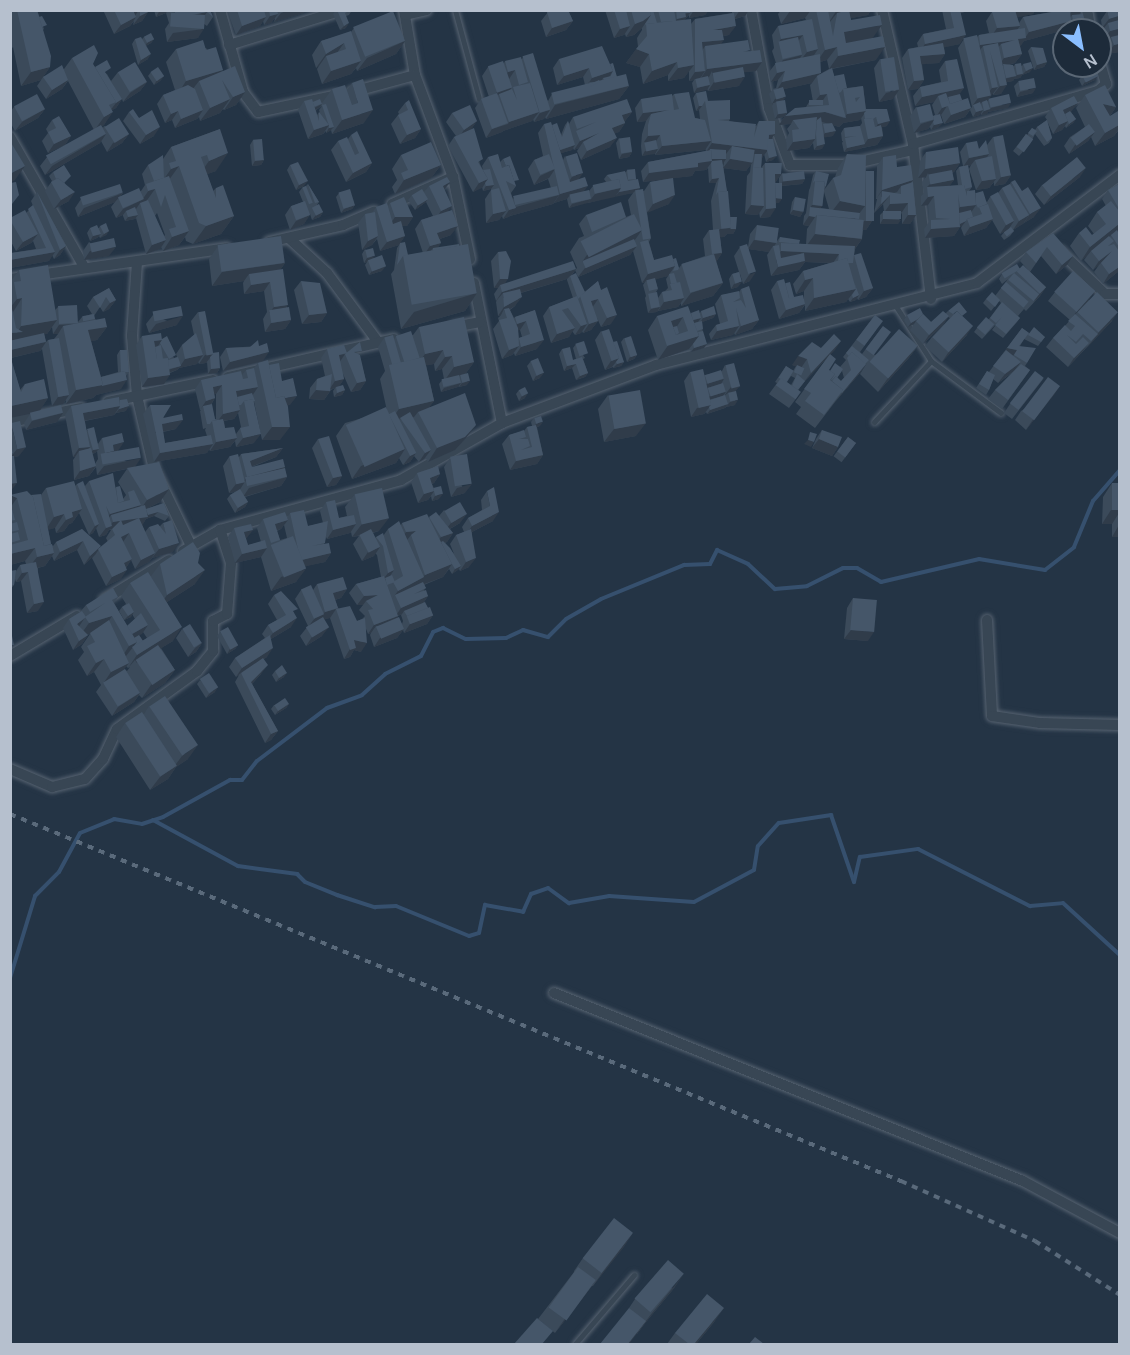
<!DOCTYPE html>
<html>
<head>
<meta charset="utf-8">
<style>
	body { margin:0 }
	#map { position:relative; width:1130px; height:1355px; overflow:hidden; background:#243445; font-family:Manrope,sans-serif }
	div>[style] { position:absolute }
	.stream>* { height:4px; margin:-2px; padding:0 2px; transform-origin:2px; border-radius:2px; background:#36506e }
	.roads { filter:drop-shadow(0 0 2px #576371) drop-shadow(0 0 2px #576371) }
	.lane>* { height:5px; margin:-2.5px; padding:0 2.5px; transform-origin:2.5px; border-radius:2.5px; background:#384654 }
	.street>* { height:10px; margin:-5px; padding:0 5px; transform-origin:5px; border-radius:5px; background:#384654 }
	.rail>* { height:4px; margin-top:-2px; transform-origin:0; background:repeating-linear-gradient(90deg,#5a6a7b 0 6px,transparent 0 12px) }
	.wall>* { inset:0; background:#3b4a5a; transform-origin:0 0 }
	.shaded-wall>* { inset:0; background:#303c4a }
	.building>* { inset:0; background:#455669; transform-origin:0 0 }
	span { translate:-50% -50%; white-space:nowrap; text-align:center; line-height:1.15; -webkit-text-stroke:4.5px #1d2b3a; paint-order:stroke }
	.frame { position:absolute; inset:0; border:12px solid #b6c0ce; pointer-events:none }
	.north { position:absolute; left:1052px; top:18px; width:60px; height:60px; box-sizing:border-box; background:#1d2b3a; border:2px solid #5a6775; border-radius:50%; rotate:148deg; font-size:16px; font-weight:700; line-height:24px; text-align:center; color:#b6c0ce }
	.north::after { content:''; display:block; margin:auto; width:21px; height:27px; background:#8abeff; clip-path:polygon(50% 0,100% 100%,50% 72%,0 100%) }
</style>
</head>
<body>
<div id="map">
	<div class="stream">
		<i style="left:153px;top:820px;width:97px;rotate:28.4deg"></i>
		<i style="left:238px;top:866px;width:60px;rotate:7.7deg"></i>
		<i style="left:297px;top:874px;width:11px;rotate:45deg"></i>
		<i style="left:305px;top:882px;width:35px;rotate:22deg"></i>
		<i style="left:337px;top:895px;width:40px;rotate:18deg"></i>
		<i style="left:375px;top:907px;width:21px;rotate:-3deg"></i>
		<i style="left:396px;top:906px;width:79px;rotate:22.3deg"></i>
		<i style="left:469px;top:936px;width:10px;rotate:-17deg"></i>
		<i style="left:479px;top:933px;width:29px;rotate:-78deg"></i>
		<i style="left:485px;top:905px;width:39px;rotate:10deg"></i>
		<i style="left:523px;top:912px;width:20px;rotate:-66deg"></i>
		<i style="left:531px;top:894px;width:18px;rotate:-19deg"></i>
		<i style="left:548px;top:888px;width:26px;rotate:36deg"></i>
		<i style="left:569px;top:903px;width:41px;rotate:-9.9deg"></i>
		<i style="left:609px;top:896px;width:85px;rotate:4deg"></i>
		<i style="left:694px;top:902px;width:68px;rotate:-28.1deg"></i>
		<i style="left:754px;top:870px;width:24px;rotate:-81deg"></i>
		<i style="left:758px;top:846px;width:31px;rotate:-48deg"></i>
		<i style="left:779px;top:823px;width:53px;rotate:-8.7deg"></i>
		<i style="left:831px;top:815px;width:71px;rotate:71.1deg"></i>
		<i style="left:854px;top:882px;width:26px;rotate:-77deg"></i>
		<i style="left:860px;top:857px;width:59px;rotate:-7.9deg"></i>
		<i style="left:918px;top:849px;width:126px;rotate:27deg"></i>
		<i style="left:1030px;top:906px;width:33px;rotate:-5deg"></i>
		<i style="left:1063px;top:903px;width:77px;rotate:42.4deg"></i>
		<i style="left:10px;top:978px;width:86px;rotate:-73deg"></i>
		<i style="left:35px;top:896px;width:34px;rotate:-45deg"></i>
		<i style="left:59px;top:872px;width:44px;rotate:-61.7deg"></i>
		<i style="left:80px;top:833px;width:37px;rotate:-22deg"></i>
		<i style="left:114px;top:819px;width:28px;rotate:10deg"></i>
		<i style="left:142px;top:824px;width:22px;rotate:-18deg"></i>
		<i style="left:163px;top:817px;width:77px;rotate:-28.9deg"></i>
		<i style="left:230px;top:780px;width:12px"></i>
		<i style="left:242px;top:780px;width:24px;rotate:-52deg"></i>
		<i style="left:257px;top:761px;width:88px;rotate:-37.1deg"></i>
		<i style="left:327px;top:708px;width:37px;rotate:-20deg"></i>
		<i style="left:362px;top:695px;width:31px;rotate:-42deg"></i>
		<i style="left:385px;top:674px;width:40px;rotate:-26.6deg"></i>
		<i style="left:421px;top:656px;width:27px;rotate:-63deg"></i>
		<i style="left:433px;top:632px;width:11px;rotate:-22deg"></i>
		<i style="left:443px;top:628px;width:25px;rotate:26deg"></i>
		<i style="left:466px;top:639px;width:40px;rotate:-1.4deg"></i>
		<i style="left:506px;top:638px;width:19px;rotate:-25deg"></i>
		<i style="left:523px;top:630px;width:26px;rotate:16deg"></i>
		<i style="left:548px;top:637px;width:25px;rotate:-45deg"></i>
		<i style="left:566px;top:619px;width:40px;rotate:-29.7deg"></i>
		<i style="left:601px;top:599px;width:90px;rotate:-22.3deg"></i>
		<i style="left:684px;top:565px;width:26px;rotate:-2deg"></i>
		<i style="left:710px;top:564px;width:16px;rotate:-63deg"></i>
		<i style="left:717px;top:550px;width:34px;rotate:24deg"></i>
		<i style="left:748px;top:564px;width:37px;rotate:43deg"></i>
		<i style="left:775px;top:589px;width:32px;rotate:-5deg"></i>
		<i style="left:807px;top:586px;width:40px;rotate:-26.6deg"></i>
		<i style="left:843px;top:568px;width:14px"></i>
		<i style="left:857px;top:568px;width:28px;rotate:30deg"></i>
		<i style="left:881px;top:582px;width:101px;rotate:-13.2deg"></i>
		<i style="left:979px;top:559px;width:67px;rotate:9.5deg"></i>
		<i style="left:1045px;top:570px;width:37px;rotate:-38deg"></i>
		<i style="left:1074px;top:547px;width:50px;rotate:-67.6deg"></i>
		<i style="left:1093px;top:501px;width:41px;rotate:-48.9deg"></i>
	</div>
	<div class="roads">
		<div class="lane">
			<i style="left:455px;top:10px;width:92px;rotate:74.9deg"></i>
			<i style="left:897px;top:308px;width:63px;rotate:57.3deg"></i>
			<i style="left:931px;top:361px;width:87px;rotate:36.6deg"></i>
			<i style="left:874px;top:422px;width:83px;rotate:-46.9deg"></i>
			<i style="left:575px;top:1344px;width:91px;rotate:-49.5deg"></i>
		</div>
		<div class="street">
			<i style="left:220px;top:10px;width:85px;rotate:74.3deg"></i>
			<i style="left:243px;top:92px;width:25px;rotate:53deg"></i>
			<i style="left:258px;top:112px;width:81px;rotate:-12.1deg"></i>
			<i style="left:404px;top:10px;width:66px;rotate:80.4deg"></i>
			<i style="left:415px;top:75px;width:109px;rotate:69.6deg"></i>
			<i style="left:453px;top:177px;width:84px;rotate:78.3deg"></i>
			<i style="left:751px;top:10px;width:100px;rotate:79.6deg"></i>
			<i style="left:769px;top:108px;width:61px;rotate:69.8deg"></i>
			<i style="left:790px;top:165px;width:57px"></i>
			<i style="left:847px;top:165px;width:68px;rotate:-12.8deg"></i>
			<i style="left:882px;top:10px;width:138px;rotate:77deg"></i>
			<i style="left:913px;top:144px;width:156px;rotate:83.4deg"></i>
			<i style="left:1087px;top:10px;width:20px;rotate:79deg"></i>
			<i style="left:405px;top:15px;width:22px;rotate:-13deg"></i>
			<i style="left:229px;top:45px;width:109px;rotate:-17.1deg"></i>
			<i style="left:352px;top:92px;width:65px;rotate:-15.1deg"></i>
			<i style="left:10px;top:137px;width:147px;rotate:60.3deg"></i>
			<i style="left:913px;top:144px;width:192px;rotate:-16deg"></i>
			<i style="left:1098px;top:91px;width:11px;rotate:-41deg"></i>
			<i style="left:1106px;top:84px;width:22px;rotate:-106deg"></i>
			<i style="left:392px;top:204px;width:67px;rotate:-23.9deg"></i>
			<i style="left:290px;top:239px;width:50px;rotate:42.6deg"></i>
			<i style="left:327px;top:273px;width:86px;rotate:53.5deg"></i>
			<i style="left:269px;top:242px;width:76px;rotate:-12.9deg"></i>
			<i style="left:343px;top:225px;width:34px;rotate:-23deg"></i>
			<i style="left:1060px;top:251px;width:62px;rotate:43.7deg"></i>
			<i style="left:1105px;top:294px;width:15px"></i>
			<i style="left:137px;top:262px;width:74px;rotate:93.9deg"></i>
			<i style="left:132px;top:336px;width:60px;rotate:85.2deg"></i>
			<i style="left:137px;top:396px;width:75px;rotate:76.9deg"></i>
			<i style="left:154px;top:469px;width:85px;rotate:64.3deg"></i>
			<i style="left:10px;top:279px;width:219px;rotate:-8.1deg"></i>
			<i style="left:474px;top:283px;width:143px;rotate:78.7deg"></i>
			<i style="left:454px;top:327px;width:26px;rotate:-11deg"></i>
			<i style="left:228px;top:377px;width:170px;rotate:-12.9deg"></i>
			<i style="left:108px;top:402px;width:107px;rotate:-11.8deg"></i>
			<i style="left:10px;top:422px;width:72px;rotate:-11.2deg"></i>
			<i style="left:183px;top:551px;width:43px;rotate:-29.6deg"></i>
			<i style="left:220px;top:530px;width:188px;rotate:-15.4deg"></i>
			<i style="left:401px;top:480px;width:116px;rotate:-29.4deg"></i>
			<i style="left:502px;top:423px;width:165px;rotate:-20.6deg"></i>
			<i style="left:656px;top:365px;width:331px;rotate:-14.3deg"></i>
			<i style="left:977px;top:283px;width:179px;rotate:-37.1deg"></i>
			<i style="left:104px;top:600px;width:76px;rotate:-31.6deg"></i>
			<i style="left:987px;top:620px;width:96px;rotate:87deg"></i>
			<i style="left:992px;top:716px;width:49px;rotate:8.3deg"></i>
			<i style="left:1040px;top:723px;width:80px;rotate:1.4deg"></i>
			<i style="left:10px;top:656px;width:78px;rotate:-30.8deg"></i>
			<i style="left:10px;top:769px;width:46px;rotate:23.2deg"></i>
			<i style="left:52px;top:787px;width:34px;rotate:-14deg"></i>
			<i style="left:85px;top:779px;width:27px;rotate:-48deg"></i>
			<i style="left:103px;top:759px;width:33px;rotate:-65deg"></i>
			<i style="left:117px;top:729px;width:99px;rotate:-35.9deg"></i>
			<i style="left:197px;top:671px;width:26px;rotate:-51deg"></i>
			<i style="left:213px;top:651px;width:30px;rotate:-90deg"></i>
			<i style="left:213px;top:621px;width:16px;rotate:-27deg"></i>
			<i style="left:227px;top:614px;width:51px;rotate:-85.5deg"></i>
			<i style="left:231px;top:563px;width:35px;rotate:-108deg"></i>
			<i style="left:554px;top:993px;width:505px;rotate:21.84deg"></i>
			<i style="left:1023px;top:1181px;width:110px;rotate:28.2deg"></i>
		</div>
	</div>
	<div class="rail">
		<i style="left:10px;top:814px;width:964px;rotate:22.39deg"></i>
		<i style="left:901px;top:1181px;width:147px;rotate:24.1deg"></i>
		<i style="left:1035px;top:1241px;width:101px;rotate:32.4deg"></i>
	</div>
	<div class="wall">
		<i style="clip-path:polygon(10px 10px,37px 10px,44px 29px,43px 30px,50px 67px,43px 77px,64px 69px,72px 58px,93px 64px,95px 67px,107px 74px,111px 81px,118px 72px,147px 82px,140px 91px,123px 102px,122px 99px,116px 108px,112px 110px,104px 125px,102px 126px,103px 128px,104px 126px,129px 134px,122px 143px,107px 152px,101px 141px,100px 143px,45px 175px,40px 166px,47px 157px,94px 130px,68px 81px,62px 89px,46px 99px,37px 86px,41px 80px,21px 86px,13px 47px,10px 51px,10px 41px,12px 43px,10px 36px)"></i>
		<i style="clip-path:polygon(103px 10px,124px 10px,125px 12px,126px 12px,125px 10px,148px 10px,148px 12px,142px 21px,133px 25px,134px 21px,130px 26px,114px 34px)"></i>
		<i style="clip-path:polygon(154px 10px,210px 10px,213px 17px,207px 26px,204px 24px,198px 38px,167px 42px,165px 29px,169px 23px,166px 13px,156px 17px)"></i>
		<i style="clip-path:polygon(227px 10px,277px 10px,277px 12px,279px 10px,305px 10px,304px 13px,274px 22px,275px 18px,271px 23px,264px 25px,263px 21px,260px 26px,236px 35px)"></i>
		<i style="clip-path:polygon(336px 10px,352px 10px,349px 15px,346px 16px,346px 28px,340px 30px,333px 14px)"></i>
		<i style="clip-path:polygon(547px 10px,568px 10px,573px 21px,566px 30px,546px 37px,541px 21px,548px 12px)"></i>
		<i style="clip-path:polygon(605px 10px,650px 10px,653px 12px,654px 10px,709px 10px,705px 15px,689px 18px,689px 15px,684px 20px,691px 24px,695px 19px,732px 13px,732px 10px,749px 10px,745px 16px,735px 19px,729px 35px,723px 36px,721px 44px,749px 51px,762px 62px,756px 71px,744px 72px,739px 86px,708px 91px,707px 89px,694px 93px,692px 83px,694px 80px,689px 81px,689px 71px,684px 78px,668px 81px,668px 75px,643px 84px,640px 67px,626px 63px,638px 47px,637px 38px,642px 30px,642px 28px,634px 35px,626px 37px,625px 34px,624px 35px,614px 38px)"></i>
		<i style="clip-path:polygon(evenodd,781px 10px,871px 10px,868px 15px,851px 18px,851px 20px,873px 38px,876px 60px,832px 69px,834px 76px,847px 88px,863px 86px,866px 109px,887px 126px,882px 127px,883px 136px,877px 145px,844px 152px,842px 143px,843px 141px,842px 141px,841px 133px,844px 128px,860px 126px,862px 123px,861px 118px,860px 120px,843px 123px,839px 127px,833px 125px,833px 136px,824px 137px,822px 149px,814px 150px,813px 143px,809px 148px,787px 151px,786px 139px,789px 133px,787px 129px,791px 124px,779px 125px,785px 116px,806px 107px,809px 102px,813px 102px,810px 85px,812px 83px,784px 89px,783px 100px,787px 113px,784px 117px,775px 119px,772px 106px,774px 103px,772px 104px,769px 94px,773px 89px,776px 88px,778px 80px,771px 82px,769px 72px,776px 63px,772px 51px,774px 48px,772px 35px,778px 26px,806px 20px,805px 18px,781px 24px,778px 14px,781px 10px,827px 60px,829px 69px,820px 74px,820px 62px,827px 60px)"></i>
		<i style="clip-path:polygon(942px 10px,972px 10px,961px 13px,960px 44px,944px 47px,945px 54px,939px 63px,922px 64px,924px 80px,918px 89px,908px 90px,902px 58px,908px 49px,918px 47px,917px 43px,923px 34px,946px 29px)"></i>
		<i style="clip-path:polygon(996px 10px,1035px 10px,1033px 14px,1017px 17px,1019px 23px,1023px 17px,1064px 10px,1082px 10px,1079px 14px,1086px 26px,1083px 30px,1070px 30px,1070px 23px,1065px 30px,1024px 41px,1020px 46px,1022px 54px,1015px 63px,1009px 65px,1014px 66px,1015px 64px,1022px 66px,1023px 64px,1030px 72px,1022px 75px,1020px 78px,1014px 79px,1013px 81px,1007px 82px,1001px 94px,993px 95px,993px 93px,987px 100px,987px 101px,989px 99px,1008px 108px,988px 112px,987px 114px,981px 115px,981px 113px,980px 115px,973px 117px,970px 110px,965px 117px,944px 124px,941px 115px,940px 115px,939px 127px,931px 130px,930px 127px,928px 129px,914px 133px,910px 116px,916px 107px,933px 116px,935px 115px,932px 105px,934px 102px,915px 106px,913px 96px,920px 87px,941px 82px,939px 70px,945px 61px,964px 88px,959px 94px,962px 100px,971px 108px,972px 107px,958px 48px,964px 39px,977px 37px,979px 35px,989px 33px,986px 21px,992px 12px)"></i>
		<i style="clip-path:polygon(1107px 11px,1119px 52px,1107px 54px,1105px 46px,1110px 39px,1104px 40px,1102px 32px,1104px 28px,1102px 28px,1101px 20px)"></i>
		<i style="clip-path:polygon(354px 28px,405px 41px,396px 54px,357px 71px,356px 68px,351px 74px,322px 84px,317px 69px,319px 66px,316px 68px,312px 55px,321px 41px,351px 32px)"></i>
		<i style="clip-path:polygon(144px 37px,154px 39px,151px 43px,146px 46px,148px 59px,138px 65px,132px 44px,135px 39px,142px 39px)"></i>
		<i style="clip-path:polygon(1031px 47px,1047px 62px,1044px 67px,1034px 70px,1028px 51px)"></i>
		<i style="clip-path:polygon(206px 48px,223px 70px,222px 71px,245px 92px,236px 105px,224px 110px,223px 109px,220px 113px,200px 121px,199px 117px,197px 119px,175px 128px,172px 120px,165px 123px,157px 104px,163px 95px,175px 90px,166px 62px,176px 49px)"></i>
		<i style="clip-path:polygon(523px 57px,548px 101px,552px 94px,585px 85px,583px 77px,557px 85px,553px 68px,559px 59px,610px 64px,617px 77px,629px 86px,619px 99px,546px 119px,545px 117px,544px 119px,534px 122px,533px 119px,532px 121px,503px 131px,502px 132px,486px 138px,475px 108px,481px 99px,489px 97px,482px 76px,488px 67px,504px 63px,505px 61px,522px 59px)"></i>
		<i style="clip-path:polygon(880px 59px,893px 99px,879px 102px,874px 68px)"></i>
		<i style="clip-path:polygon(151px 72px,164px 76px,160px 81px,154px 85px,148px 76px)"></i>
		<i style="clip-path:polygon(1082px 76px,1095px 80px,1082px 86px,1079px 80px)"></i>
		<i style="clip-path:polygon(1018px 82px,1033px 93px,1017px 97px,1014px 86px)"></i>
		<i style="clip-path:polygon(352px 83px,364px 123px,332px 134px,331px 130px,326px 133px,326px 131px,323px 134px,308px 139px,298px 110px,304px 101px,322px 104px,319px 108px,316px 110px,317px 115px,319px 112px,320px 113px,319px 110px,323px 105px,322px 103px,332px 89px,347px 90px)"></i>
		<i style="clip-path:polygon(evenodd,696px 93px,730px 119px,729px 121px,756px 126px,759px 121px,771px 139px,773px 160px,766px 162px,764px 154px,762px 158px,761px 168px,765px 163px,781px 174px,775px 183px,779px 183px,779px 178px,782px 173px,805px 179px,802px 184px,782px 186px,779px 203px,776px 203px,770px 217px,760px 218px,759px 212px,758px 215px,745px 214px,747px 176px,750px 172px,751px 164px,746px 171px,723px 168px,724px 161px,723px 164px,730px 217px,736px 229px,733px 234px,727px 234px,724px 237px,720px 237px,722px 253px,716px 262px,723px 283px,713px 296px,681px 306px,681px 303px,678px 307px,658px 311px,658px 310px,657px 312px,648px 313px,645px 298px,646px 296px,643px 285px,645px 282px,642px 283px,633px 251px,630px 255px,578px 277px,575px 270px,577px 268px,570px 252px,579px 238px,584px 236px,579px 224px,586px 215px,626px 217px,631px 215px,628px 200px,633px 193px,615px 196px,588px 203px,588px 202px,569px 208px,567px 199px,554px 203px,553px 204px,510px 216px,503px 219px,502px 216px,499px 220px,486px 223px,485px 199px,491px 190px,491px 189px,483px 191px,482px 187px,473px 192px,448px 146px,454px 137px,456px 136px,446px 122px,452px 113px,477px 121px,471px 129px,480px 164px,483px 170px,482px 166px,488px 157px,500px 162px,503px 159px,516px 186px,511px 193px,513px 199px,514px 198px,551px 188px,548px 179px,534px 185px,528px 169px,534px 160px,543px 156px,538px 133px,544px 124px,552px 125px,561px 135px,565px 125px,568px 121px,569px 124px,573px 117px,632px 112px,625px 121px,625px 123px,619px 132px,615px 133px,610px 147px,581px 160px,577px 151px,579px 148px,574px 150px,573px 148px,572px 150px,561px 153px,563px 160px,565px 156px,578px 179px,584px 191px,589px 191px,593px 186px,606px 182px,604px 179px,607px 175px,626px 172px,627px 170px,636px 179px,640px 188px,638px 190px,644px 191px,650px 182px,673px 178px,643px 182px,641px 171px,648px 162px,706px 151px,705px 149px,705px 150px,655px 155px,655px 153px,642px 156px,641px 146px,642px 134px,646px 121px,637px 122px,635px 108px,641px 99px,672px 96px,674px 94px,695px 118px,700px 119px,699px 110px,696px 111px,693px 98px,696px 93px,708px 168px,709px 183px,716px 183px,711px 201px,713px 230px,709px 230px,703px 239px,705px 256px,682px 264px,679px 268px,673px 259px,654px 260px,649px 242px,651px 238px,647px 212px,669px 204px,673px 178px,692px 176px,695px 171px,706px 170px,708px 168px,696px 93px,668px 276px,666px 279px,668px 288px,665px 291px,662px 292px,658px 298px,656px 292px,658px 289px,655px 279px,668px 276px)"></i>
		<i style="clip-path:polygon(1085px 95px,1116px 107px,1110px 116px,1119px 114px,1119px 133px,1118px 131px,1114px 136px,1095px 146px,1091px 137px,1088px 141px,1069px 154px,1064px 146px,1070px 137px,1085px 127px,1076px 108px)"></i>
		<i style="clip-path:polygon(405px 103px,421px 129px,415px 138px,400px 144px,391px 124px,398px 115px,399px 114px,398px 112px)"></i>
		<i style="clip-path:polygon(14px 107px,45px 109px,38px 118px,15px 131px,10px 122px,10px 112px)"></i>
		<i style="clip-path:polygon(1051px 108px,1071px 112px,1076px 119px,1073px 123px,1066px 128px,1065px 126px,1062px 130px,1053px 134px,1047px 121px,1052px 138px,1049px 143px,1044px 146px,1035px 134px,1030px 144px,1019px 156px,1013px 151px,1026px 134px,1027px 135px,1032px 128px,1035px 130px,1037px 127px,1047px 120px,1045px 117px)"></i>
		<i style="clip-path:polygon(129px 112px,139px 118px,154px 136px,140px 144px,123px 121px)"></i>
		<i style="clip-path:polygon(52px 120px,71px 136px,65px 145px,48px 153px,42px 141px,48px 133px,46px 129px)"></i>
		<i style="clip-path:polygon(evenodd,220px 129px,216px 171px,207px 174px,213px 191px,216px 188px,234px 216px,221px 234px,193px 244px,186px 241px,185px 237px,179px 245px,163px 251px,161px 247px,160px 249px,146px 254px,136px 218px,135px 219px,125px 221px,123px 216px,123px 215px,116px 218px,111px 207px,115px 202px,78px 217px,75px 208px,81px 199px,123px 193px,119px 198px,141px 191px,145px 185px,142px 174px,148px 165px,163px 159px,171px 147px,220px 129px,157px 213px,165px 235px,164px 236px,155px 216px,157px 213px)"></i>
		<i style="clip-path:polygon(351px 135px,372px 163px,366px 172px,346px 182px,331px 150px,338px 141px,348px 139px)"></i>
		<i style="clip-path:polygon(993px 137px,1011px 175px,1005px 184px,994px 186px,994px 182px,989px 188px,976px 190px,969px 169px,971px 165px,968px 166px,972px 187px,969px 191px,976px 193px,987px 202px,990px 197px,998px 193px,1002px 188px,1010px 184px,1011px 182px,1034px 217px,1024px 223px,1013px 230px,1014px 231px,1010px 236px,1004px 240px,1001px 236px,1005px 231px,1000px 234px,992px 220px,986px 228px,964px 236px,961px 228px,962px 226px,960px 227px,954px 236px,925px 238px,924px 229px,929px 222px,928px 205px,921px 206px,921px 196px,924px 193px,922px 182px,926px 177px,918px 178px,920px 161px,926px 152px,960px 163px,954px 172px,952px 173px,954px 180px,949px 186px,958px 185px,956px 171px,959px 167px,963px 166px,960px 152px,966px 143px,979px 149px,987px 145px)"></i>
		<i style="clip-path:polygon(619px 138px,632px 152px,629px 157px,619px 159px,616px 143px)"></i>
		<i style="clip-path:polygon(253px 140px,264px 160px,261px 165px,252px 166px,250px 145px)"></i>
		<i style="clip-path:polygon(evenodd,847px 154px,866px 171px,872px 221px,866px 230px,863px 230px,862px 239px,855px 249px,854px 255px,873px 288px,866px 297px,858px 300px,857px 298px,856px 300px,850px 302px,848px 299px,846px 302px,805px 311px,805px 305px,799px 313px,779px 319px,771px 290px,777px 281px,785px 283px,794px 297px,804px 301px,804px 291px,796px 294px,793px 284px,803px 271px,830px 263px,805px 262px,799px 270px,771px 276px,767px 255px,769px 252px,749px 249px,750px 281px,743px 284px,740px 274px,738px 287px,731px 289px,729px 279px,732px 274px,739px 272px,734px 256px,740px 247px,748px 247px,750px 234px,757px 225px,777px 241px,780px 237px,799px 244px,806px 244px,807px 229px,809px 226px,803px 225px,804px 216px,806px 213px,809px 190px,810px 188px,813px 175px,816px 171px,826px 186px,824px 190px,833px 178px,835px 177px,838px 168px,847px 154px,824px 192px,829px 209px,820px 208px,822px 206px,824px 192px)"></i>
		<i style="clip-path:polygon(401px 155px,441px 165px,431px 178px,395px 194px,392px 187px,397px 180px,392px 169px)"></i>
		<i style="clip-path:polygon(883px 157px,897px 167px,912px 182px,916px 215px,910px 224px,902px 224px,902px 212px,898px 224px,880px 224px,880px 215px,884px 211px,883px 204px,874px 213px,877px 199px,876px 199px,877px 166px)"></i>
		<i style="clip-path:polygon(290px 165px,304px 186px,296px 190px,287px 170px)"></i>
		<i style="clip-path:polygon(53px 172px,65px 183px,69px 201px,54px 209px,45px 191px,52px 181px,49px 176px)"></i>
		<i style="clip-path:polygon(1080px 177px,1044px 205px,1035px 194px,1042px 185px)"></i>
		<i style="clip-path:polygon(450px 182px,444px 190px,451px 235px,440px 239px,441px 243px,438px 247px,477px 293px,465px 311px,401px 329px,391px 274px,394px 270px,397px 248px,399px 245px,380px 251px,377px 239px,372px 245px,362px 250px,358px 223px,365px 214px,372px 213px,376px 207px,388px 206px,390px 203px,413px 217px,407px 226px,402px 226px,405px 236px,400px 243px,408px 255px,423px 253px,415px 229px,421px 220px,433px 216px,426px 202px,415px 210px,408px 200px,412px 195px,424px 192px,429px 186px)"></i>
		<i style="clip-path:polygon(308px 184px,319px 202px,317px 205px,323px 212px,320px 217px,312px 220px,310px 214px,304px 224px,290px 230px,285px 215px,291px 206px,303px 202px,299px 192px,302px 188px,306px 186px)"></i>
		<i style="clip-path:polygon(1119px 184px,1119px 271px,1103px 284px,1094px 272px,1099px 265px,1093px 270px,1084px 260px,1087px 256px,1081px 261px,1070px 246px,1079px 233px,1092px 235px,1094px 234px,1088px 226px,1097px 212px,1106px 206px,1102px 199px,1108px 190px)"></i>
		<i style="clip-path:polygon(37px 192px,66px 246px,60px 255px,54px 259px,52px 255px,49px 261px,10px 268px,10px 244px,11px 253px,36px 249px,33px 241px,31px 243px,16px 251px,10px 240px,10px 218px,26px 213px,33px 206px,31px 201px)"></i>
		<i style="clip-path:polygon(339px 193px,355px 205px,352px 209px,341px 213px,336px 197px)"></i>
		<i style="clip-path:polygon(795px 197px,803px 212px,800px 217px,790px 214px,792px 202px)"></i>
		<i style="clip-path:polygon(100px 226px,109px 231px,106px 235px,100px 238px,99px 236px,97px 238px,90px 241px,87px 233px,90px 228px,99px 228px)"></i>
		<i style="clip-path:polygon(1053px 233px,1067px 265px,1056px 274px,1041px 256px,1030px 272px,1046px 287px,1040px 296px,1026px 311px,1024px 309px,1018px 316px,1020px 318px,1017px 322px,1003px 338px,992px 330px,998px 322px,982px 339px,974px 332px,977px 328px,989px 319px,1001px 303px,999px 301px,991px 311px,983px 303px,986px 299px,995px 296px,1008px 279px,1002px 284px,999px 279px,1002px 274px,1020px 268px,1028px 270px,1020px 261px,1026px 252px)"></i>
		<i style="clip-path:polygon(89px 242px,109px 256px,84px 260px,83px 251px)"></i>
		<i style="clip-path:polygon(218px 246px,285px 263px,280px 270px,287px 307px,291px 320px,285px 329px,265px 332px,263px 319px,267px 312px,264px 291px,244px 294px,243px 283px,244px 281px,212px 286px,209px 259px)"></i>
		<i style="clip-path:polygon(365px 249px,373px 258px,382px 271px,369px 275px,365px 265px,367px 262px,364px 263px,362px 254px)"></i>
		<i style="clip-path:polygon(evenodd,498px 252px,504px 284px,576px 269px,572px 275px,585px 292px,598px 281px,611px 324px,601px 327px,597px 318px,598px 321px,591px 330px,583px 333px,582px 331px,581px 333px,575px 335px,572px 331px,569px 337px,551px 343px,543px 316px,549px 307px,573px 298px,567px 280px,567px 279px,521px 293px,515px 306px,510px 310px,514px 318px,515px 317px,535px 310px,537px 349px,515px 356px,514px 353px,512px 355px,502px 359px,493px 329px,499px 321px,498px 318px,501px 315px,498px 316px,496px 302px,497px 300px,496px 301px,494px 294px,498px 288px,494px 288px,491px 261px,498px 252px,518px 330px,520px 330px,522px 337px,519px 338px,518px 330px)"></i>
		<i style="clip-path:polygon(evenodd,19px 270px,55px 310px,58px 307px,78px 322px,82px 317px,92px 314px,87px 306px,93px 297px,109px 288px,116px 300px,109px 309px,103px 312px,100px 307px,94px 316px,95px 319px,107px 327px,97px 340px,91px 341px,101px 377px,118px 372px,117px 355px,120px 350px,129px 372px,126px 376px,121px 389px,96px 395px,93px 398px,66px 404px,66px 400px,63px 404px,52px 406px,42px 349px,40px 351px,11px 358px,20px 390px,25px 384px,48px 398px,39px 411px,57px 422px,26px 430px,24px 423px,30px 414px,34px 413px,10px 418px,10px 282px,19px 270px,52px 327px,53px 334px,58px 334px,54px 339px,48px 340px,46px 342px,44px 334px,47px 334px,52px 327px)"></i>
		<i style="clip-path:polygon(301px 281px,327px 313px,321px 322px,302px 324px,294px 290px)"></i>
		<i style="clip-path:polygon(741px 289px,759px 320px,752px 329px,735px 335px,734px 333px,733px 335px,711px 340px,709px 334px,716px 325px,720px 324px,715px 304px,721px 295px,739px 292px)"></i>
		<i style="clip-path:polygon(1055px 292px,1089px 300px,1112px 321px,1068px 367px,1046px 347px,1053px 338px,1065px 326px,1070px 320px,1048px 301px)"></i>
		<i style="clip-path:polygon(701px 311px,716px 314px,713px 318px,702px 322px,704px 348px,691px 352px,690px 349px,658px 360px,648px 330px,657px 316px,700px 313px)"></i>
		<i style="clip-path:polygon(948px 311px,963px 317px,967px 335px,942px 362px,925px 346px,932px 337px,950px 318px,948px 317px,943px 325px,923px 344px,910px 330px,914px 324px,908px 327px,904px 320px,907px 315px,923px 314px,931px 322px,946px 313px)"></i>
		<i style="clip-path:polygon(198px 312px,212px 353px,220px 368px,217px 373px,208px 374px,207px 362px,206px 363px,199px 364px,198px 362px,197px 364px,179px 368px,177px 370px,170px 373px,164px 384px,142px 387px,136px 345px,142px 336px,162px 339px,174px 358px,177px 357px,176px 354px,182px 345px,194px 335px,191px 321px)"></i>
		<i style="clip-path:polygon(153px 315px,177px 325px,149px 333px,146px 324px)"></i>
		<i style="clip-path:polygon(evenodd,875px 315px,876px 330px,860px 352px,862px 354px,883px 326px,874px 355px,918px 346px,908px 359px,878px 392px,860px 374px,867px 363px,860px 373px,835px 402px,815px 428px,796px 414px,801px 407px,795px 402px,828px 357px,805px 381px,798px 390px,801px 392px,789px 408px,769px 394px,777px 383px,775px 382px,786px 366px,793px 371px,796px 366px,792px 365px,821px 348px,841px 341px,830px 354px,829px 370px,830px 371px,840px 367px,846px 360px,843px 357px,875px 315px,842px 371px,844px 378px,841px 381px,837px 378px,842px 371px,875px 315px,791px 376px,795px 378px,791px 385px,787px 382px,791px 376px)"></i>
		<i style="clip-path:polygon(419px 327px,474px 362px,466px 373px,467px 385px,459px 387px,459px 386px,458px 387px,441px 392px,439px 384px,442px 380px,444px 379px,442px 369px,435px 371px,434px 364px,426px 365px,434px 401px,429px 407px,466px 438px,455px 450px,428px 462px,425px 457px,419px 462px,414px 456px,410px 462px,403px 465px,399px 458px,396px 463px,352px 479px,336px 436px,345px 423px,387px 411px,380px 379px,385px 371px,378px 347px,384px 338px,394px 339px,396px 336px,413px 335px)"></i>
		<i style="clip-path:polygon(1022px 328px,1029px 333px,1045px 337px,1038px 346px,1024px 339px,1020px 346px,1027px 363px,1025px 366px,1030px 370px,1002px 409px,988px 399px,995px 390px,1012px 373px,998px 383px,993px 379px,989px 390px,986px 395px,976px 388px,987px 371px,989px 372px)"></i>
		<i style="clip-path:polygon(601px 331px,613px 342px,624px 362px,621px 366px,613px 368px,613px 367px,605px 370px,595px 340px)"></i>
		<i style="clip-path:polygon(624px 338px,637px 355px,634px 359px,627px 362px,621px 342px)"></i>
		<i style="clip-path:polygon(576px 344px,585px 358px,583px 359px,588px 373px,585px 377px,576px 380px,572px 368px,564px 371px,559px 354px,562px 349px,573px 360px,576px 359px,573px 348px)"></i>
		<i style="clip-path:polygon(259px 346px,263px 361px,223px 371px,220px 357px,226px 348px)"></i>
		<i style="clip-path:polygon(327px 349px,359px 354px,366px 381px,360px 390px,351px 392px,343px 374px,344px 379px,339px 386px,345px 390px,342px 395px,334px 397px,333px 391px,335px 388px,331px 390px,324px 400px,309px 399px,310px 388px,317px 379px,325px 376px,321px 358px)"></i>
		<i style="clip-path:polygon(531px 361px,540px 378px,533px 381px,527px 366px)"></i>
		<i style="clip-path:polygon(evenodd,258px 363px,269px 365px,282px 381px,290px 405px,288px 405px,280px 440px,262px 440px,254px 402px,254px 443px,236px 447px,235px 441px,230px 447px,210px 451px,209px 449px,207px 453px,154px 462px,143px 414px,150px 405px,176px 429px,163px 432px,165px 443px,207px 436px,205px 430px,206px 428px,203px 429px,200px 411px,201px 410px,200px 410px,195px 389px,201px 380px,242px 375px,246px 370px,254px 368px,258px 363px,214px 394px,216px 394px,216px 420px,215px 419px,211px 405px,215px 398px,214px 394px,258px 363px,238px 413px,241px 427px,236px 434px,225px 428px,224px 421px,234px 419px,238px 413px)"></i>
		<i style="clip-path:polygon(725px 365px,736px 391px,735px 405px,726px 407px,725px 408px,707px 414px,706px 412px,704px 414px,691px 417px,684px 381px,690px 372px,705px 375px,722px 371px)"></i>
		<i style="clip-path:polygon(1044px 378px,1012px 419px,1004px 413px,1010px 404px)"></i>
		<i style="clip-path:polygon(1060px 386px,1026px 430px,1015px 420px,1021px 411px)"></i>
		<i style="clip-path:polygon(519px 390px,525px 398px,519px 401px,516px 394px)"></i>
		<i style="clip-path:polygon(608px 395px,636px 436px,604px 442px,598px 409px)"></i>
		<i style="clip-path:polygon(evenodd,120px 400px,126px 411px,116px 413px,114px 415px,85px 421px,86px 429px,98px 444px,102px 438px,118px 451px,113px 453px,135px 467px,160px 502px,146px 509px,164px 503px,169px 516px,165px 521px,154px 516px,146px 519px,142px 525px,145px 532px,149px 527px,160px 526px,163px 523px,173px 552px,152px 558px,149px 562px,135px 569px,131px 560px,126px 568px,121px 579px,106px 586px,92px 558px,94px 555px,84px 565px,77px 550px,54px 561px,52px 556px,45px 566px,38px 568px,38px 611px,27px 613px,21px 581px,16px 582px,15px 579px,14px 585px,10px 590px,10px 571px,16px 571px,20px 565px,26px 564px,25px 561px,10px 565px,10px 495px,41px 495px,46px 488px,75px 486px,77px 484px,85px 486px,89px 481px,115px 488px,116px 487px,123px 499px,126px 495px,118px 482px,127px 469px,97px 475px,96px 467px,89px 476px,74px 480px,73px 460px,75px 457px,73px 457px,65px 415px,71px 406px,120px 400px,97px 451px,98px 459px,95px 464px,92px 454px,95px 453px,97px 451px,120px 400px,79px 513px,89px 535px,93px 533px,96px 528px,99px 537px,106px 535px,109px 530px,111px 530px,106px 538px,108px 542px,99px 549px,82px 529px,56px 542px,53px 546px,51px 544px,48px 529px,55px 528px,56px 533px,64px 531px,69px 524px,72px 523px,79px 513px)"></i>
		<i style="clip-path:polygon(534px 418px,540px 426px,537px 427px,543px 455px,537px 464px,510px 470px,502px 444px,509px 435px,524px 431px,527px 427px,532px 426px,531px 422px)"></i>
		<i style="clip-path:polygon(11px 423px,19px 456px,14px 457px,10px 492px,10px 424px)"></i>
		<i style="clip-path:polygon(822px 430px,838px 447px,832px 456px,812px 448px,816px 439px)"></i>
		<i style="left:848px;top:437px;width:10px;height:24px;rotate:37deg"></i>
		<i style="clip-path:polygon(318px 439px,342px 476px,336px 485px,327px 487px,312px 448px)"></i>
		<i style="clip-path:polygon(283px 448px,276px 457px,252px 467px,285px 467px,284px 468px,287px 477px,281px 486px,245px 497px,248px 502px,245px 507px,235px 513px,227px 499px,230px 495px,235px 492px,229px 493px,223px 466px,229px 457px,239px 457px,241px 454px)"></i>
		<i style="clip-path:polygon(450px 458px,465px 493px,451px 497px,444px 467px)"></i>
		<i style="clip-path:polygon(417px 473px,440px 474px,434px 483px,432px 484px,439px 499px,432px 501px,431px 496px,428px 500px,418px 503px,411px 482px)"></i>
		<i style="clip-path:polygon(1112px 483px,1119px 483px,1119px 537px,1112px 537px,1112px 524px,1102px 524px,1103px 497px)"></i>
		<i style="clip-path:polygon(evenodd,487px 491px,493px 521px,472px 532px,469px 567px,460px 571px,459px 569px,452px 574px,449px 569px,443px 577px,424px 585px,426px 588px,424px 590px,428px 596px,424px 602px,433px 615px,427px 624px,404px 633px,403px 630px,397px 638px,374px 647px,370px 635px,371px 633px,368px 634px,366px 629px,361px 652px,354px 650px,350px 657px,344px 659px,330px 618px,324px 619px,322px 636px,306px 646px,300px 636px,308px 626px,295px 599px,301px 590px,313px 590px,317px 584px,347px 589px,341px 598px,335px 600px,338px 608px,357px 621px,362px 619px,365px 616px,359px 610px,363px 605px,357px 605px,349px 593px,356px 584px,381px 577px,377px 555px,375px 553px,374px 556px,362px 561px,353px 544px,359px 536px,352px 537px,351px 532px,350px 533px,327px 539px,326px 537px,324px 544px,331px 553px,325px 562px,305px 566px,296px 582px,271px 591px,261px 557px,235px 563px,228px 537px,234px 528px,246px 539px,248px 545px,261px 542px,257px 528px,263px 519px,287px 518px,290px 513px,308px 526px,323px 523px,320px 511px,326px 502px,339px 518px,347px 516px,345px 507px,355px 494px,379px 531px,373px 533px,375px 538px,376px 537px,383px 536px,388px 529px,401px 525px,402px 523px,439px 516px,444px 510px,460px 523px,450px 529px,453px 533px,447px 542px,445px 543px,454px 554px,450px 544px,456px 535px,464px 532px,462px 527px,468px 518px,482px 510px,481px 500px,487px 491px,284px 525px,287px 538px,280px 540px,277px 531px,281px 529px,284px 525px,487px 491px,402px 614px,401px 615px,403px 621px,402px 624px,397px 618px,398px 616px,402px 614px)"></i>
		<i style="clip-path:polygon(evenodd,198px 563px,195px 584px,167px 602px,173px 641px,161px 648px,175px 670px,165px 683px,142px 698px,139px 695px,134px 702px,112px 716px,96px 692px,101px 685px,94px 672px,87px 676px,78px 660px,84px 652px,81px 647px,90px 634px,87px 635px,88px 635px,82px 644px,73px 650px,63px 628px,69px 619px,80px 612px,86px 605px,118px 597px,114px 603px,127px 626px,135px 619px,132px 614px,131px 617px,124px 620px,119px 611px,122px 607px,126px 604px,121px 596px,130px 583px,151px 576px,160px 564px,198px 563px,143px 632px,147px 638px,143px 641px,139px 635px,143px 632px,198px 563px,126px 666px,128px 668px,130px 667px,127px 671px,124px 669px,126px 666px)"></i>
		<i style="clip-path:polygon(274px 595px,294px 613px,291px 627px,271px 639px,267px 657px,264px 659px,261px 674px,252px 684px,278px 731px,271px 740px,265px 743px,235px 682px,239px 675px,236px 677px,229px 667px,235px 658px,265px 638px,262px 634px,268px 625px,277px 620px,268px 604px)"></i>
		<i style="clip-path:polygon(853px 598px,868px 641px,844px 639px,847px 608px)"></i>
		<i style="clip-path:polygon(182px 629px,202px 643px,196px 652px,188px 657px,176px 638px)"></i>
		<i style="clip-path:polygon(220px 632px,238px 645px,235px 649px,227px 654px,217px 636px)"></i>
		<i style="clip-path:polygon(275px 671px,284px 677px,276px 682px,272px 675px)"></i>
		<i style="clip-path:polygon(200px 680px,215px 692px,206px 698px,197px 684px)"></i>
		<i style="clip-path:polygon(289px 704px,286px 708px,275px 715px,271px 709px,274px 705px)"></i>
		<i style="clip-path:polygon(149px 706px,188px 759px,176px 767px,168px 779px,150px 790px,116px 737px,125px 723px,144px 714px)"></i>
		<i style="clip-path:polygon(633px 1233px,593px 1286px,592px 1286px,555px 1333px,538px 1319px,574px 1272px,574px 1271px,583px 1258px)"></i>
		<i style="clip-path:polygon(675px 1287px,646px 1322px,637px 1334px,629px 1308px,635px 1299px)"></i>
		<i style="clip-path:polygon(715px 1321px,696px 1344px,667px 1344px,675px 1333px)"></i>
	</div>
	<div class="shaded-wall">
		<i style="clip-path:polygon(132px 10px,139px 10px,134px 17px)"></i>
		<i style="clip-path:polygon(160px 10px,168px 10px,166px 13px,156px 17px)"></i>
		<i style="clip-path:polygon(289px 10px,305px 10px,304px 13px,274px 22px,281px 13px)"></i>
		<i style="clip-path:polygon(694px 10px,709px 10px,705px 15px,689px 18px)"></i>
		<i style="clip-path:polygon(740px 10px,749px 10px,745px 16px,734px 19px)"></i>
		<i style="clip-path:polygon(811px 10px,805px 18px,781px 24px,790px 11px)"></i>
		<i style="clip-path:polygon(837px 10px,871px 10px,868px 15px,836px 21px,837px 13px,830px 22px,829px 22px)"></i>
		<i style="clip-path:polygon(957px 10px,972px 10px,954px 14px)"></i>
		<i style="clip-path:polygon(1017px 10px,1035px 10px,1033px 14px,1011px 19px)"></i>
		<i style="clip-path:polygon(1072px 10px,1082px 10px,1078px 16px,1072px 15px,1070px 18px,1067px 19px)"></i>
		<i style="clip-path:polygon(148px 12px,142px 21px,133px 25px,140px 16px)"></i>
		<i style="clip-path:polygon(207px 12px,201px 21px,172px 26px,177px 18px)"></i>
		<i style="clip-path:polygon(690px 13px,680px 26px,674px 22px,682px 14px)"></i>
		<i style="clip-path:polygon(278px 14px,271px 23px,264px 25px,270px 16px)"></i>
		<i style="clip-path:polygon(651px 15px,642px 28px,634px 35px,626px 37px,635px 24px)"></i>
		<i style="clip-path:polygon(1119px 16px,1119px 24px,1108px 23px,1104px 28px,1102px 28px,1109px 19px)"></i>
		<i style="clip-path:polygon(136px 17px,130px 26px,114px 34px,121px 25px)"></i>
		<i style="clip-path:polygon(266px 17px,260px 26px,236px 35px,242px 26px)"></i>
		<i style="clip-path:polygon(573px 21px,566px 30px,546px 37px,552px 28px)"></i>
		<i style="clip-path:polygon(1071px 21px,1065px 30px,1024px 41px,1020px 47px,1018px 39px,1025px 38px,1029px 32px)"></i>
		<i style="clip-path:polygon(349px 23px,346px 28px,340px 30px,344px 26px)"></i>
		<i style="clip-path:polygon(882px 25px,872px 39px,834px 46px,844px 32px)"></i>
		<i style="clip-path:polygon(630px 26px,624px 35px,614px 38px,620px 29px)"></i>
		<i style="clip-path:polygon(736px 26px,729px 35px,706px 39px,713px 30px)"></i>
		<i style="clip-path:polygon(1020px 26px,1013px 35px,991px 37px,997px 28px)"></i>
		<i style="clip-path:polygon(1086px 26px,1083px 30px,1072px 30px,1074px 27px)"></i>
		<i style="clip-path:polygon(204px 29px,198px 38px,167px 42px,173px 33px)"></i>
		<i style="clip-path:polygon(1119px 29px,1119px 37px,1111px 37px,1110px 39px,1104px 40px,1110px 31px)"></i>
		<i style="clip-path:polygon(803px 35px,796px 44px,779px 42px,781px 39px)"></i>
		<i style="clip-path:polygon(966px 35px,960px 44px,919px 53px,925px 44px)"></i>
		<i style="clip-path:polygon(154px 39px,151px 43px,144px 47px,147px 43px)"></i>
		<i style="clip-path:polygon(724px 40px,717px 49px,705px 46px,702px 51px,702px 42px)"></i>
		<i style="clip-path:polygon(1015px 40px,1001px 44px,995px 51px,983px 46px,978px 53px,974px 54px,980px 45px)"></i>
		<i style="clip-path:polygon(405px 41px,396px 54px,357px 71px,367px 58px)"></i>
		<i style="clip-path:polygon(344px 43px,334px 57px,326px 56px,319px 66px,316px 68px,326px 54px)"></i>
		<i style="clip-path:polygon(1119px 44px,1119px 52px,1107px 54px,1114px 45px)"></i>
		<i style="clip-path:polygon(837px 47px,827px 60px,816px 63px,825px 50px)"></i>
		<i style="clip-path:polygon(885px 47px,876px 60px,829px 69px,838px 56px)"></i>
		<i style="clip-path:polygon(636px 49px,649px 54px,640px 67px,626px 63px)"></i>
		<i style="clip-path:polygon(818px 49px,812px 58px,800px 61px,807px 52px)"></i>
		<i style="clip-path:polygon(151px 54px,148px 59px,138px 65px,141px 60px)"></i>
		<i style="clip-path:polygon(945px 54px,939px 63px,914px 65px,920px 56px)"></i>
		<i style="clip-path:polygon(1022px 54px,1015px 63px,998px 67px,1004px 58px)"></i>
		<i style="clip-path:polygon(802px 55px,796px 64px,777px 69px,783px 60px)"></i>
		<i style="clip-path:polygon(361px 61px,351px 74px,322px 84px,331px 71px)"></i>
		<i style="clip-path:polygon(677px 62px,668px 75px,643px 84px,652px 71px)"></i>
		<i style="clip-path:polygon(762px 62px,756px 71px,713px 76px,712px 71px,709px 77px,701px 78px,707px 69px)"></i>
		<i style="clip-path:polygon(1047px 62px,1044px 67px,1034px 70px,1037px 65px)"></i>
		<i style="clip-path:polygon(694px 65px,684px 78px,668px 81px,678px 68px)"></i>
		<i style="clip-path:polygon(50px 67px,41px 80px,21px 86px,31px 72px)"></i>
		<i style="clip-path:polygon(589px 68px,583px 77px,557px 85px,564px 76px)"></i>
		<i style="clip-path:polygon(1033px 68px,1030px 72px,1022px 75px,1026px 71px)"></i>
		<i style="clip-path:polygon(223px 70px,213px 83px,199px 81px,192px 90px,177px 95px,186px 81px)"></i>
		<i style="clip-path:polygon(515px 70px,509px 79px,502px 81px,508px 72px)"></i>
		<i style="clip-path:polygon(613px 71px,607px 80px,603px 78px,601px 82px,589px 82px,586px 87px,592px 78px)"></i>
		<i style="clip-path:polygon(705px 71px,699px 80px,695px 79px,694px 80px,689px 81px,695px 72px)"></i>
		<i style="clip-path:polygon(785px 71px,778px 80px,771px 82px,777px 73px)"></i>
		<i style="clip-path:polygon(821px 73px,817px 76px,812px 83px,776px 91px,782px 82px)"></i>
		<i style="clip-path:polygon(1023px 74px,1020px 78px,1014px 79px,1017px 75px)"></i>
		<i style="clip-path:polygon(164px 76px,160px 81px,154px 85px,157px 80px)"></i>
		<i style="clip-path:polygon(1016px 76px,1013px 81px,1001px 83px,1004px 79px)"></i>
		<i style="clip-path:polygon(1098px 76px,1095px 80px,1082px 86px,1085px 82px)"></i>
		<i style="clip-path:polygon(745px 77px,739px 86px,708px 91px,714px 82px)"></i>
		<i style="clip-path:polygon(68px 80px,62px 89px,46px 99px,52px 90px)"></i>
		<i style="clip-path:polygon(924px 80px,918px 89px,908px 90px,914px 81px)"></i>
		<i style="clip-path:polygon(147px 82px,140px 91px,123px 102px,130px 93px)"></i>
		<i style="clip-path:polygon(710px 85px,707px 90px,694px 93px,697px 88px)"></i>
		<i style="clip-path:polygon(1007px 85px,1001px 94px,993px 95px,1000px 86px)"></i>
		<i style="clip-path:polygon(629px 86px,619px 99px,546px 119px,555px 105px)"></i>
		<i style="clip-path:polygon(512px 87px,506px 96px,499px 94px,495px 99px,491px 101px,497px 92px)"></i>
		<i style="clip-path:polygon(998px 87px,985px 104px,982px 102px,980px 105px,973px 105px,978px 98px,986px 96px,992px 88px)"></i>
		<i style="clip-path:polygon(964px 88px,957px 97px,946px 99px,938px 96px,934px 102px,915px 106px,922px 97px)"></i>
		<i style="clip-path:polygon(1036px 88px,1033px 93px,1017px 97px,1020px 92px)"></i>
		<i style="clip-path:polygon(899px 90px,893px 99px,879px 102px,886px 93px)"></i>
		<i style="clip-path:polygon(245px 92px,236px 105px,224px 110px,233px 97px)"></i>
		<i style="clip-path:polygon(827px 94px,821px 103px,813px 104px,820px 95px)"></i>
		<i style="clip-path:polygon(786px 97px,782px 102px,776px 102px,772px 104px,775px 99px)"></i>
		<i style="clip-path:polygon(122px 99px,116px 108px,109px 112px,116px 103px)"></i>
		<i style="clip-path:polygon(230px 99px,220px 113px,200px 121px,210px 108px)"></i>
		<i style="clip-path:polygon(1011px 103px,1008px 108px,988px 112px,991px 108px)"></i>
		<i style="clip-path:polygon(1078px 103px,1071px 112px,1057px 119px,1063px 110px)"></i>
		<i style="clip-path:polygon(322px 104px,319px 108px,311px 112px,314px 108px)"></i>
		<i style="clip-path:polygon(1103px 104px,1116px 107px,1107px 120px)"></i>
		<i style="clip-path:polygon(699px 106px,702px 106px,699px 110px,696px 111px)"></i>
		<i style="clip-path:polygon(947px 106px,941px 115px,936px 117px,942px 108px)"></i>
		<i style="clip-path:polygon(971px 108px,965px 117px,944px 124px,951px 115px)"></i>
		<i style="clip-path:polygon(45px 109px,38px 118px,15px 131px,22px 122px)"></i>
		<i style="clip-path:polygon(990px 109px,987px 114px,981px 115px,984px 111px)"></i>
		<i style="clip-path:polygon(203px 110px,197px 119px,175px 128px,181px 119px)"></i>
		<i style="clip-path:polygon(373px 110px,364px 123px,332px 134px,342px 120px)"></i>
		<i style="clip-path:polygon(550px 110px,544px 119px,534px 122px,540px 113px)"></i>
		<i style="clip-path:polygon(669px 110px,651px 114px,646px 121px,637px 122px,643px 113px)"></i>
		<i style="clip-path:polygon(983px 110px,980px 115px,973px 117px,976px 112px)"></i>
		<i style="clip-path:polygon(178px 111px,172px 120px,165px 123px,171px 114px)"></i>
		<i style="clip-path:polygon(866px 111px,860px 120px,843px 123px,839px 127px,819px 121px,793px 120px,791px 124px,779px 125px,785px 116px,825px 112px,844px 118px,847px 114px)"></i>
		<i style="clip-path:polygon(113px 112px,104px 125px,94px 131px,104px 117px)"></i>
		<i style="clip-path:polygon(539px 112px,532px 121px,503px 131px,502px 132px,486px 138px,492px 129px,508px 124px,509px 122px)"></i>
		<i style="clip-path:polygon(632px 112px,625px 121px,616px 124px,622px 115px)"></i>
		<i style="clip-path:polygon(787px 113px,784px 117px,775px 119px,778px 114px)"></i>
		<i style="clip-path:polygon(1076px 119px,1073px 123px,1066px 128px,1069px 124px)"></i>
		<i style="clip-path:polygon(934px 120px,928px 129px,914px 133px,921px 124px)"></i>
		<i style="clip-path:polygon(477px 121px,471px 130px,458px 139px,464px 130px)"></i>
		<i style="clip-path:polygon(890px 121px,887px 126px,875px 129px,878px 124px)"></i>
		<i style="clip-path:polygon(1068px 121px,1062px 130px,1053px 134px,1059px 125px)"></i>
		<i style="clip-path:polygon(625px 123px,619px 132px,606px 137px,612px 128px)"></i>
		<i style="clip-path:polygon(943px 123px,939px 127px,931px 130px,934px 125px)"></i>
		<i style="clip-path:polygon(329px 125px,323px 134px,308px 139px,314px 130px)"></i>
		<i style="clip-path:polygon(1119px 125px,1119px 129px,1114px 136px,1095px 146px,1105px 133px)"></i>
		<i style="clip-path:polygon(160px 127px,154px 136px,140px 144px,146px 135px)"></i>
		<i style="clip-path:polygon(334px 127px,330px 131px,326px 133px,329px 128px)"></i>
		<i style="clip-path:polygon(421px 129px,415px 138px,400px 144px,407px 135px)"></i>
		<i style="clip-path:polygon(836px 131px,833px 136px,822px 138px,825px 133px)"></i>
		<i style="clip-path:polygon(1095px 132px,1088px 141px,1069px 154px,1075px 145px)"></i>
		<i style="clip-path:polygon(599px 133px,583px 142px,579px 148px,574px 150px,580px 141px)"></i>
		<i style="clip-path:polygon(106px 134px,100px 143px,45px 175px,52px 166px)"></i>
		<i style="clip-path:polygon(129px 134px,122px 143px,107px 152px,113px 143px)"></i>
		<i style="clip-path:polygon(775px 134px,768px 143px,769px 135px)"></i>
		<i style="clip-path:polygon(660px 135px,654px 144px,644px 142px,648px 136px)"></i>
		<i style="clip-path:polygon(71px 136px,65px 145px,48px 153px,54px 144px)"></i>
		<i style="clip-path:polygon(883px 136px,877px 145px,862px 148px,868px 139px)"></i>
		<i style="clip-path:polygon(617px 138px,610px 147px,581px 160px,587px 151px)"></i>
		<i style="clip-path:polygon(815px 139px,809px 148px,787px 151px,793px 142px)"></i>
		<i style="clip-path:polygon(711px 141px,705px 150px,655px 155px,662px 146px)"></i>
		<i style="clip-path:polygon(712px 143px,768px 150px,761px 159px,755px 154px,732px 146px,726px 154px,710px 149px,708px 152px,706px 152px)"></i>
		<i style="clip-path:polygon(825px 144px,822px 149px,814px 150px,817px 146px)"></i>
		<i style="clip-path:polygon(865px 144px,861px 149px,844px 152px,847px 148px)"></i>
		<i style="clip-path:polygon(575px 145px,572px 150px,555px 155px,558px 151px)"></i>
		<i style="clip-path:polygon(658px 149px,655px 154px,642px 156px,645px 151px)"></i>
		<i style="clip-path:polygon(632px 152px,629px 157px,619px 159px,622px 154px)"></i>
		<i style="clip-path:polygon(228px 153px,216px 171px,197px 178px,209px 161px)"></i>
		<i style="clip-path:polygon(989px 154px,983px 163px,975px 160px,971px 165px,963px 167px,969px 158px)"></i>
		<i style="clip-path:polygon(777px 156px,773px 160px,766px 162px,769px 158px)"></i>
		<i style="clip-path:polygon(710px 159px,726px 159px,723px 164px,711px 163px,706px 170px,695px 171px,692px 176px,643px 182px,649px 173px,698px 163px)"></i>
		<i style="clip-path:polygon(730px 159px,753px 162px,746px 171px,723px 168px)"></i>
		<i style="clip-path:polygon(264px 160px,261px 165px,252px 166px,255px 161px)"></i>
		<i style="clip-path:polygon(372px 163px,366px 172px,346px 182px,353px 173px)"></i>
		<i style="clip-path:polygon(960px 163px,954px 172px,929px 176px,928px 173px,926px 177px,918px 178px,925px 169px)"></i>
		<i style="clip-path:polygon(441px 165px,431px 178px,395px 194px,404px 180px)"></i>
		<i style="clip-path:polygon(25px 166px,15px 180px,10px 183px,10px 174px)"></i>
		<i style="clip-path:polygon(179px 166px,166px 184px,155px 189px,145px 203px,140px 203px,136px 209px,126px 211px,123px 215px,116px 218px,123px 209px,142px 200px,154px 183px,164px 179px,171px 169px)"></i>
		<i style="clip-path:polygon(1086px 168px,1080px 177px,1044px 205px,1051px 196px)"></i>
		<i style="clip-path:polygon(555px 169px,549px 178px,534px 185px,540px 176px)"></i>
		<i style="clip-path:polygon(583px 173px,577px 182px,566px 186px,572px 177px)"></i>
		<i style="clip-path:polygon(775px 174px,781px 174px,775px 183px)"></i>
		<i style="clip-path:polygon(1011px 175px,1005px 184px,994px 186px,1001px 177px)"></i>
		<i style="clip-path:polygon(719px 178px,716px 183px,709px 183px,712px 179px)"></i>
		<i style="clip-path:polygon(488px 179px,482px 188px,473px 192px,479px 183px)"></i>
		<i style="clip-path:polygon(805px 179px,802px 184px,780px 186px,783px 181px)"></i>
		<i style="clip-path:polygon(996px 179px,989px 188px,976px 190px,982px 181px)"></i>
		<i style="clip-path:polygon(913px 180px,907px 189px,901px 186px,897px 192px,881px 197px,882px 191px,876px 199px,882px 190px)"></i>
		<i style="clip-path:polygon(954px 180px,947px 189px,927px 187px,930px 184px)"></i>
		<i style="clip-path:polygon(308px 181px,304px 186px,296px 190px,299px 185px)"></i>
		<i style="clip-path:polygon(450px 182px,443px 191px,443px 186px)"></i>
		<i style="clip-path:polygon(494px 185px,491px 189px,483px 191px,486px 186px)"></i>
		<i style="clip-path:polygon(588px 186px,581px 195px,570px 195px,567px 199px,554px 203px,560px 194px)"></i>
		<i style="clip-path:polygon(621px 188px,615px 197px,588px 203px,595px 194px)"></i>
		<i style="clip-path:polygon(640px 188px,637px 192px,635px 191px,633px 193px,615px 197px,619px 192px)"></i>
		<i style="clip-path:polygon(75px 192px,69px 201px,54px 209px,61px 200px)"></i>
		<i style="clip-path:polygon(123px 193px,115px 202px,78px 217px,84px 208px)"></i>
		<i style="clip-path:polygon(559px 195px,553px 204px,510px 216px,516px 207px)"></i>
		<i style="clip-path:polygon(675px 195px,669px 204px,647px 213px,653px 204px)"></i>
		<i style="clip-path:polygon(890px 195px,883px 204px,874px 213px,881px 204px)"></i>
		<i style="clip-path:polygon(934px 196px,928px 205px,921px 206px,928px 197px)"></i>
		<i style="clip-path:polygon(773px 198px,782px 199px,779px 203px,770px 203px)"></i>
		<i style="clip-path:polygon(428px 199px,425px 203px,415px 210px,418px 205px)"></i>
		<i style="clip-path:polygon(591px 199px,588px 203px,569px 208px,572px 204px)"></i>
		<i style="clip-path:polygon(840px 201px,865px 206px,855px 219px,830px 214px)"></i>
		<i style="clip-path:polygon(908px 203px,902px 212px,884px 213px,890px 204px)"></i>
		<i style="clip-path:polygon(355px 205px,352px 209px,341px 213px,344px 209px)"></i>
		<i style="clip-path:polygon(751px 205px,764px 206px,758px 215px,745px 214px)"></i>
		<i style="clip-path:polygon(812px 205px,822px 206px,815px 215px,810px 208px)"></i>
		<i style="clip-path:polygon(976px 205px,970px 214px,954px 216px,960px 207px)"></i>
		<i style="clip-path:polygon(452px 206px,446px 215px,435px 220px,441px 211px)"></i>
		<i style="clip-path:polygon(516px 208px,509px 217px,503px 219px,509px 210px)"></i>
		<i style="clip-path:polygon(776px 208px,770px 217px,760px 218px,766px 209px)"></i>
		<i style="clip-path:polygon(1041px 208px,1034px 217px,1024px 223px,1030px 214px)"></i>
		<i style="clip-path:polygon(793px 210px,803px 212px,800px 217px,790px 214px)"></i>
		<i style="clip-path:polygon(506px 211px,499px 220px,486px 223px,493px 214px)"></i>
		<i style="clip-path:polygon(323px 212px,320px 217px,312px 220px,316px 215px)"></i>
		<i style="clip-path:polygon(138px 215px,135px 219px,125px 221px,128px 217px)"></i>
		<i style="clip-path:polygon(310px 215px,304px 224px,290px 230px,296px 221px)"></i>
		<i style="clip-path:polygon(908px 215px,916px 215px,910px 224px,902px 224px)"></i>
		<i style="clip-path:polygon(1029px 215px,1023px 224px,1013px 230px,1019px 221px)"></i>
		<i style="clip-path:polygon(234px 216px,221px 234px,193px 244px,206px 226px)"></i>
		<i style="clip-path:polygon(809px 216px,815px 217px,809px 226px,803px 225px)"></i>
		<i style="clip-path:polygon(395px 217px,413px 217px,407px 226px,389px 226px)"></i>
		<i style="clip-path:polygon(883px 219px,901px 220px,898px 224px,880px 224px)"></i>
		<i style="clip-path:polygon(993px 219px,986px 228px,964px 236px,970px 227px)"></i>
		<i style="clip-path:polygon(864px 221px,872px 221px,866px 230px,857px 230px)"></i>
		<i style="clip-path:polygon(966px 221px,962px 226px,960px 227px,954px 236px,925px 238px,931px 229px,959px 224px)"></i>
		<i style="clip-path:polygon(1014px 221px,1008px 230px,1000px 234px,1006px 225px)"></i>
		<i style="clip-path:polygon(1119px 224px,1119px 231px,1111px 235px,1107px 241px,1091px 251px,1087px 256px,1081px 261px,1090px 247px)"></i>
		<i style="clip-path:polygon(458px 226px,451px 235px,431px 242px,437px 233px)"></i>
		<i style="clip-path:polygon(731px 228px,736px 229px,733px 234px,727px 234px,724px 237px,714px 238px,720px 229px)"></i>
		<i style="clip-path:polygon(642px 230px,632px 244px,582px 262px,587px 255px)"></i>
		<i style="clip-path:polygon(109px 231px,106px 235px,100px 238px,104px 234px)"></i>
		<i style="clip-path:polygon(189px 231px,179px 245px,163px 251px,172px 237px)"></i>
		<i style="clip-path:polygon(38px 234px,31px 243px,16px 251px,23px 242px)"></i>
		<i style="clip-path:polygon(101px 234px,97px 238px,90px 241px,93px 236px)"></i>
		<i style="clip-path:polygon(815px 234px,862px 239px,852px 253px,805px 248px)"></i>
		<i style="clip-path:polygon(378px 236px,372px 245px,362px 250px,368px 241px)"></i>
		<i style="clip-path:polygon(405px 236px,399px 245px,380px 251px,387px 242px)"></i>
		<i style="clip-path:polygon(166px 240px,160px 249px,146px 254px,152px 245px)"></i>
		<i style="clip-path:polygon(754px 240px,776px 243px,774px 247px,773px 246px,769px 252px,748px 249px)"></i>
		<i style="clip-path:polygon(441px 243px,435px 252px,433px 248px,428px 254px,424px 255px,430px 246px)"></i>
		<i style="clip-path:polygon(66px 246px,60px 255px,54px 259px,60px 250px)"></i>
		<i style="clip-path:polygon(637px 246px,630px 255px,578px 277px,585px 268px)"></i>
		<i style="clip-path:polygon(116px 247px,109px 256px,84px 260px,90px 251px)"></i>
		<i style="clip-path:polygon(781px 251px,839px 254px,833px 263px,805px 262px,799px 270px,771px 276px,778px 267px,776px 260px)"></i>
		<i style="clip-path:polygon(1112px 251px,1099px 265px,1093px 270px,1099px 261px)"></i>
		<i style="clip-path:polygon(55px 252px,49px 261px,10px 268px,10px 260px)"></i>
		<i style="clip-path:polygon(722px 253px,716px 262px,713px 254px)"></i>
		<i style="clip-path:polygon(375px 256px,371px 261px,368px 260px,367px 262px,364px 263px,367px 258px)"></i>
		<i style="clip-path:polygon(1073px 256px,1067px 265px,1056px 274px,1062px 265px)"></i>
		<i style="clip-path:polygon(285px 263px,276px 276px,249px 274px,244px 281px,212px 286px,222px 272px)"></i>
		<i style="clip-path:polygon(386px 266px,382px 271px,369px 275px,372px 271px)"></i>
		<i style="clip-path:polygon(675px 266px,668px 276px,647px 282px,646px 281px,645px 282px,642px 283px,648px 274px)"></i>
		<i style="clip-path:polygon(1119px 267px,1119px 271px,1103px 284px,1109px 274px)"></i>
		<i style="clip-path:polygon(576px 269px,570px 277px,570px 276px,567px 279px,503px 298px,503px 293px,497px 300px,496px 301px,502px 292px)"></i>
		<i style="clip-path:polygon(756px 272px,750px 281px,743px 284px,749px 275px)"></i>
		<i style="clip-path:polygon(813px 278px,804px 291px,796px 294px,805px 280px)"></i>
		<i style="clip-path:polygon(500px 279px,508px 279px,502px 288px,500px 285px,498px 288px,494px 288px)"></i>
		<i style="clip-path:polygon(270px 282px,264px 291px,244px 294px,251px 285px)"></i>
		<i style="clip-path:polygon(742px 282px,738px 287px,731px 289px,734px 284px)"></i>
		<i style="clip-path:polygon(723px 283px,713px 296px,681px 306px,691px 293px)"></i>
		<i style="clip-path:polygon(1046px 287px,1040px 296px,1033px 303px,1039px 294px)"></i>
		<i style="clip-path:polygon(873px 288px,866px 297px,858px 300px,864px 291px)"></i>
		<i style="clip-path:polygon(856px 289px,846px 302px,805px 311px,814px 298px)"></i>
		<i style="clip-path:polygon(1095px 291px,1089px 300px,1070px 320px,1077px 311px)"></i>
		<i style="clip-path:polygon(477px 293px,465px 311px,401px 329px,414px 312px)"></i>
		<i style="clip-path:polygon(859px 295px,856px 300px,850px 302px,853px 298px)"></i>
		<i style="clip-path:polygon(522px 297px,515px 306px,505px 312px,504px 309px,501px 315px,498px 316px,504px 307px)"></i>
		<i style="clip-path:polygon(22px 298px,13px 312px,10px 308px,17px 299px)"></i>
		<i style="clip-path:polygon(684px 298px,678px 307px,658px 311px,664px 302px)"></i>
		<i style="clip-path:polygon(598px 299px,592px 308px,591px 301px)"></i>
		<i style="clip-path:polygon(116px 300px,109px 309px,103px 312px,110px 303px)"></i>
		<i style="clip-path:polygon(805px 304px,799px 313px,779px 319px,786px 310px)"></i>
		<i style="clip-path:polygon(288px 305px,282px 314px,269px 313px,274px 307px)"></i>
		<i style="clip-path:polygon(660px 307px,657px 312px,648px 313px,651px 309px)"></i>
		<i style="clip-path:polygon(1118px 312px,1112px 321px,1085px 350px,1099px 332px)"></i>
		<i style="clip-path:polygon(327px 313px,321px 322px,302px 324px,309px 315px)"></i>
		<i style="clip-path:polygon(716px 314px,713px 318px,700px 323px,703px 318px)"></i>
		<i style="clip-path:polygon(617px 315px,611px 324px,601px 327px,607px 318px)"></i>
		<i style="clip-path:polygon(924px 315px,916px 321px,914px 324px,908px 327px,911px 323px)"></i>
		<i style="clip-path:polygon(183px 316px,177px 325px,149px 333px,156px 324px)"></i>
		<i style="clip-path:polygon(949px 316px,943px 325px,923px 344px,929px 335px)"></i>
		<i style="clip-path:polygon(683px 317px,674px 331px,671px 321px)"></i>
		<i style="clip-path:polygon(701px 318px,698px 322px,686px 326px,687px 322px)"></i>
		<i style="clip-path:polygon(57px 320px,47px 334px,18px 339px,13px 346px,10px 346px,10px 333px,17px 333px,21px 326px)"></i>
		<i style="clip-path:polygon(291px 320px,285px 329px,265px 332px,271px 323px)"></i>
		<i style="clip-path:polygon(759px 320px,752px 329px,735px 335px,741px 326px)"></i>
		<i style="clip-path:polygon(526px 321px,520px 330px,511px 333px,517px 324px)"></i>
		<i style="clip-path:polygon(598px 321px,591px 330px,583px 333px,589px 324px)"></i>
		<i style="clip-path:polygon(78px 324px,63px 326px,58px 334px,53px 334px,59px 325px)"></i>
		<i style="clip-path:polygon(587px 324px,581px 333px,575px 335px,581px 326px)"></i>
		<i style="clip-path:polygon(739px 326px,733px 335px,711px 340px,717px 331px)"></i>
		<i style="clip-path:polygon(973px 326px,967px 335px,942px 362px,948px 353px)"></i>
		<i style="clip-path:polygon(107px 327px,97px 340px,79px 344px,86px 328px)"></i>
		<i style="clip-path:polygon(575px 328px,569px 337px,551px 343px,557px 334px)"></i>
		<i style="clip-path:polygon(699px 336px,689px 349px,658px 360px,669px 344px)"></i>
		<i style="clip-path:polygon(162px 340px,156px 349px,154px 341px)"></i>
		<i style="clip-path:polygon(544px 340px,537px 349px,515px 356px,521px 347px)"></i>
		<i style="clip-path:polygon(841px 341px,835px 350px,804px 382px,811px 373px)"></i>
		<i style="clip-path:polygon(46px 342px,40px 351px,10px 358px,10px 350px)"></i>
		<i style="clip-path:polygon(1089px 343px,1082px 352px,1068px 367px,1074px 358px)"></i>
		<i style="clip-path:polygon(707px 344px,704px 348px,691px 352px,694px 348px)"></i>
		<i style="clip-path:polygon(519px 346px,512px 355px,502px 359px,509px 350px)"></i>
		<i style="clip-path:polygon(918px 346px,908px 359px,878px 392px,888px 378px)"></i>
		<i style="clip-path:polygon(1007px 348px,1017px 350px,1011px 359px,1001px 357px)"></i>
		<i style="clip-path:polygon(443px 350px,434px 364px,415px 368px,425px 354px)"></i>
		<i style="clip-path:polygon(269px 352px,263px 361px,223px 371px,230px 362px)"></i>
		<i style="clip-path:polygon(213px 354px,206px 363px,199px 364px,205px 355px)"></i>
		<i style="clip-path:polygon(345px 354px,339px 363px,339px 355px)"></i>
		<i style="clip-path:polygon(203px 355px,197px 364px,179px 368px,185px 359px)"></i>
		<i style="clip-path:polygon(637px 355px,634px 359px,627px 362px,630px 357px)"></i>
		<i style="clip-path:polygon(452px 356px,442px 369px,435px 371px,445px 357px)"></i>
		<i style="clip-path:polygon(798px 356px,807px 359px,801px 368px,792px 365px)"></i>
		<i style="clip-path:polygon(619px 358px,612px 367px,605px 370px,611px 361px)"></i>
		<i style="clip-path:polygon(474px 362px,464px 376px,460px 375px,458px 377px,445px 380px,454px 367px)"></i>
		<i style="clip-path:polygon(624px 362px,621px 366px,613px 368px,617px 364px)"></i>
		<i style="clip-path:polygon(1021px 362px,1014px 371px,998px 383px,1005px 374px)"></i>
		<i style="clip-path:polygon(576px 364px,572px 368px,564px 371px,567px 366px)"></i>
		<i style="clip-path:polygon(866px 364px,860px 373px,835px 402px,842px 393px)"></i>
		<i style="clip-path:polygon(181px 366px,177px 370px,165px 374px,168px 370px)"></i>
		<i style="clip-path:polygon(220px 368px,217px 373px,208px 374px,211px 369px)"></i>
		<i style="clip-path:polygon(544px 373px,540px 378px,533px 381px,536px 376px)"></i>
		<i style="clip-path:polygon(588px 373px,585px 377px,576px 380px,580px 376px)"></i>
		<i style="clip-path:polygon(170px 375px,164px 384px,142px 387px,148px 378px)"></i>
		<i style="clip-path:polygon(344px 379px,338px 388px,336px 387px,335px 388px,329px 390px,335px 381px)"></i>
		<i style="clip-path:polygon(724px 379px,721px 384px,703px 389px,706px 384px)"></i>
		<i style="clip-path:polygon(127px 380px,121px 389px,96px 395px,93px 398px,66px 404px,76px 390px)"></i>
		<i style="clip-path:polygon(366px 381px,360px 390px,351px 392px,357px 383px)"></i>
		<i style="clip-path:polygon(470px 381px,467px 385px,459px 387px,462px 383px)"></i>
		<i style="clip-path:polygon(461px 383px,458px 387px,441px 392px,444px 388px)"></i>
		<i style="clip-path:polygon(222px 385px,216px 394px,207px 396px,213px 387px)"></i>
		<i style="clip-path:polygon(740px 386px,733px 394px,728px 393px,724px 396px,731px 387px)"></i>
		<i style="clip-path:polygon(1060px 386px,1054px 395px,1026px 430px,1032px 421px)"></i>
		<i style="clip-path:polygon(258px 387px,252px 396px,230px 400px,236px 391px)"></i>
		<i style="clip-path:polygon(316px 390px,330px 391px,324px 400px,309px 399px)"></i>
		<i style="clip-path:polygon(345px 390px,342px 395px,334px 397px,337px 393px)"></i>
		<i style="clip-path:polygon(726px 392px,723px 396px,704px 401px,707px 397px)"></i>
		<i style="clip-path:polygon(528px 393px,525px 398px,519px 401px,522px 396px)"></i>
		<i style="clip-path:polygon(69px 395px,63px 404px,52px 406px,58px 397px)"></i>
		<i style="clip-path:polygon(297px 396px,290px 405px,269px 409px,275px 400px)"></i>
		<i style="clip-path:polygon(48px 398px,39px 412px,10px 418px,10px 408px,11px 406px)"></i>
		<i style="clip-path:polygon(215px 398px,209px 407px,203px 406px,200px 410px,206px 401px)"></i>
		<i style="clip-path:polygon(738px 400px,735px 405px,726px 407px,730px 402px)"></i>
		<i style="clip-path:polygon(434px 401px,424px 414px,418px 412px,414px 417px,401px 420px,400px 418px,398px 421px,391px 420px,399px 409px)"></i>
		<i style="clip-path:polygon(728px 404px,725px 408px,707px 414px,710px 410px)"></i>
		<i style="clip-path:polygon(711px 405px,704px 414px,691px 417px,697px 408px)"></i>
		<i style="clip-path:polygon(120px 406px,114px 415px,77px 422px,83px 413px)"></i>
		<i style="clip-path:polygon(129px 406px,126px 411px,116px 413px,119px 409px)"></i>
		<i style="clip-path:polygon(240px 410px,234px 419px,217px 422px,223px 414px)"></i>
		<i style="clip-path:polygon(63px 413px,57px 422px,26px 430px,32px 421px)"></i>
		<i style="clip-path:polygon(183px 420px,176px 429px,155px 433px,162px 424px)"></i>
		<i style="clip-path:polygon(543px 422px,540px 426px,533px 428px,536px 424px)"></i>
		<i style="clip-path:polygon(646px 423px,636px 436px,604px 442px,614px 429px)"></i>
		<i style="clip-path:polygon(476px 425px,466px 438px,455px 450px,428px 462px,437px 448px)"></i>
		<i style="clip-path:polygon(272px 427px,290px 427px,280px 440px,262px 440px)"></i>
		<i style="clip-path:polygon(261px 434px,254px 443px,236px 447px,243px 438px)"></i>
		<i style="clip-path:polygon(237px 438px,230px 447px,210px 451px,216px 442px)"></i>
		<i style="clip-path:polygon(819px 439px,838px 447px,832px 456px,812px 448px)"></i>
		<i style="clip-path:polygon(808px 440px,814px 442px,811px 447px,804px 444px)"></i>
		<i style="clip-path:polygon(124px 442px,118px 451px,113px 452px,108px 460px,102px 458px,113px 445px)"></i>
		<i style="clip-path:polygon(213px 444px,207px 453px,154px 462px,160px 453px)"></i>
		<i style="clip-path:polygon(26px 447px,19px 456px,10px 458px,17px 449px)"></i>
		<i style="clip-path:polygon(90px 447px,83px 456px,79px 451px,75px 457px,73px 457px,79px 448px)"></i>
		<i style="clip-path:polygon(283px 448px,276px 457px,245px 469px,250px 461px)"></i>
		<i style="clip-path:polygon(99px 449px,95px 453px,90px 454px,93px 450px)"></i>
		<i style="clip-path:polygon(405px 449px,396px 463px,352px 479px,361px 466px)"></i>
		<i style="clip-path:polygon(431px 450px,424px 459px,419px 462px,425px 453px)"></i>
		<i style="clip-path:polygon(416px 453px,410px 462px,403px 465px,410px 456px)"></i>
		<i style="clip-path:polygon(543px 455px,537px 464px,510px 470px,516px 461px)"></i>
		<i style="clip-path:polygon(141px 458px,135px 467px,97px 475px,104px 466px)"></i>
		<i style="clip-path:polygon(96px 466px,89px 476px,74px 480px,80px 471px)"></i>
		<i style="clip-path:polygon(285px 467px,278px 476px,246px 480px,239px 491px,229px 493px,236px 484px,243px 482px,247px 477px)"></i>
		<i style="clip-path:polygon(440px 474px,434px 483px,423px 487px,430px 478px)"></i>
		<i style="clip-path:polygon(342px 476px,336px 485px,327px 487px,333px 478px)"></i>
		<i style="clip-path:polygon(287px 477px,281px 486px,243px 497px,249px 488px)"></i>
		<i style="clip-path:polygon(17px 483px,10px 492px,10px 484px)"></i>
		<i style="clip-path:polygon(472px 484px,465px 493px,451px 497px,457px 488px)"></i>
		<i style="clip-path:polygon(169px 489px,160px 502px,138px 513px,147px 500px)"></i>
		<i style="clip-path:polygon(434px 491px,428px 500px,418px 503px,424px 494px)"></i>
		<i style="clip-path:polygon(443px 494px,439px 499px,432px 501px,435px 496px)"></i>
		<i style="clip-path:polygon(10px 495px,17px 498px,10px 508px)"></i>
		<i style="clip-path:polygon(248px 502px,245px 507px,235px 513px,238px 508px)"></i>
		<i style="clip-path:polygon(141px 505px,135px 514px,111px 515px,106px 522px,104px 523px,110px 514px)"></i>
		<i style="clip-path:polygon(82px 509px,72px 523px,69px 524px,64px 531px,56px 533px,72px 512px)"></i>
		<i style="clip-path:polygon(1111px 510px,1119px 510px,1119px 513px,1112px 524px,1102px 524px)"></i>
		<i style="clip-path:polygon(158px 512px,154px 516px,146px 519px,142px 526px,112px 529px,109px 530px,106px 535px,99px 537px,106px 528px,109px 527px,113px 522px)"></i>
		<i style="clip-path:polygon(499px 512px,493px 521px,466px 535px,472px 526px)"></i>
		<i style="clip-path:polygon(64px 514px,55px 528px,45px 531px,54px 517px)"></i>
		<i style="clip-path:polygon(467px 514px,460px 523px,444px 532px,451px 523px)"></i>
		<i style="clip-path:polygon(389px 518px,379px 531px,352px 537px,362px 524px)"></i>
		<i style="clip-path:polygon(288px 520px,281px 529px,268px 533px,275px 524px)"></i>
		<i style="clip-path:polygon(99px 524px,93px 533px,89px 535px,95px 526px)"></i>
		<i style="clip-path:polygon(356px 524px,350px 533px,327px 539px,333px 530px)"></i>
		<i style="clip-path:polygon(1119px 525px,1119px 537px,1112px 537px)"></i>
		<i style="clip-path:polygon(253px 530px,246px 539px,244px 532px)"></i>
		<i style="clip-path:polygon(416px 531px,411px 535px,403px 545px,397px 546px,406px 532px)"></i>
		<i style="clip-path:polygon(129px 533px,123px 542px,121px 537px)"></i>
		<i style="clip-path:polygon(453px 533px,447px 542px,435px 546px,441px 537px)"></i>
		<i style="clip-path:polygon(83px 541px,77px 550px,54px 561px,60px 552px)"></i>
		<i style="clip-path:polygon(179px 543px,173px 552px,152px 558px,159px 549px)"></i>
		<i style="clip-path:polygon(101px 546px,95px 555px,84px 565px,90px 556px)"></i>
		<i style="clip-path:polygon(380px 547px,374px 556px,362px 561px,368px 552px)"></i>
		<i style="clip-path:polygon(35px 548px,25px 561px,10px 565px,10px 554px)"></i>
		<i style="clip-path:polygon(267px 548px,261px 557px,235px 563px,242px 554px)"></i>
		<i style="clip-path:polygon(54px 553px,45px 566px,27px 570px,37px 557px)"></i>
		<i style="clip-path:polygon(155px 553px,149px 562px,135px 569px,141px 560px)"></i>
		<i style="clip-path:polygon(331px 553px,325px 562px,294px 569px,301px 560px)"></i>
		<i style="clip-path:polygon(476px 558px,469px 567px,460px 571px,466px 562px)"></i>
		<i style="clip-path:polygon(132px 559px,126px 568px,124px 563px)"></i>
		<i style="clip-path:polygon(452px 564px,443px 577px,395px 595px,388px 604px,398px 591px,422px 578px,425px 575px)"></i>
		<i style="clip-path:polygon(461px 566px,458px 570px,452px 574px,455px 569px)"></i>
		<i style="clip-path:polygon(306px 569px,296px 582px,271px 591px,281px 577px)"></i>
		<i style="clip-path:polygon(127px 570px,121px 579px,106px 586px,112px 577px)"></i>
		<i style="clip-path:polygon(205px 570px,195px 584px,158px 608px,167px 595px)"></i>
		<i style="clip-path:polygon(394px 570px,388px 579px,381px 582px,388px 573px)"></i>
		<i style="clip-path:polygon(28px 572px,21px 581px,16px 582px,22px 573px)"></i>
		<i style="clip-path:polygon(347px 589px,341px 598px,327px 602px,333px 593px)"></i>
		<i style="clip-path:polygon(378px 595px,366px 601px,363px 605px,357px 605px,364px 596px)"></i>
		<i style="clip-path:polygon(428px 596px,422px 605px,404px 611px,402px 614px,395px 617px,401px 608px)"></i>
		<i style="clip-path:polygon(44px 602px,38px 611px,27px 613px,34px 604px)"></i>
		<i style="clip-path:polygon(336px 609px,330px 618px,319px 621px,308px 627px,315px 618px,323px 614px,325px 612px)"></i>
		<i style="clip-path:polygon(134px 612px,131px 617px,124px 620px,128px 616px)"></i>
		<i style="clip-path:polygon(433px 615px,427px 624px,404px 633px,410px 624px)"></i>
		<i style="clip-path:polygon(112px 616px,103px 630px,79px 637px,89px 623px)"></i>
		<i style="clip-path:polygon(398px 616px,392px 625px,376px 626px,371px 633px,368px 634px,374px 625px)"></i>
		<i style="clip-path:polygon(297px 618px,291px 627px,266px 642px,273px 633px)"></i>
		<i style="clip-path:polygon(84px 619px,78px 628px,77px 624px)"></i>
		<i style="clip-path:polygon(148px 625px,142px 634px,127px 642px,129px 636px)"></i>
		<i style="clip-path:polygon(182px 627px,173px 641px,137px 663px,135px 660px,128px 668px,137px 655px)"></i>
		<i style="clip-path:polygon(329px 627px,322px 636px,306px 646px,312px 637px)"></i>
		<i style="clip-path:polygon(404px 629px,397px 638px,374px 647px,380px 638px)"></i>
		<i style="clip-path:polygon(851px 630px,874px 632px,868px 641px,844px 639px)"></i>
		<i style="clip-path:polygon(88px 635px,82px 644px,73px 650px,79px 641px)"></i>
		<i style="clip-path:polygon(354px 640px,367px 643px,361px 652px,354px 650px,350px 657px,344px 659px,350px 649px)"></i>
		<i style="clip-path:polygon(137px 642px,126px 656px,120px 660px,129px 646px)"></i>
		<i style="clip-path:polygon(202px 643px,196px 652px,188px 657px,195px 648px)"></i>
		<i style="clip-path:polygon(238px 645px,235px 649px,227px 654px,230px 649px)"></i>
		<i style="clip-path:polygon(273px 648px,267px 657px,241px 674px,241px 673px,236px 677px,242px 668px)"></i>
		<i style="clip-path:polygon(104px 659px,94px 672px,87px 676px,96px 663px)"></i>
		<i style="clip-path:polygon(129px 663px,119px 676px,103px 684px,111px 672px)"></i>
		<i style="clip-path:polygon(268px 665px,261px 674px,248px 688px,251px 682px)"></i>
		<i style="clip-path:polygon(175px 670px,165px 683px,142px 698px,151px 685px)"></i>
		<i style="clip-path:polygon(287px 673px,284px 677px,276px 682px,279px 678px)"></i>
		<i style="clip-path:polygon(218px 687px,215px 692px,206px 698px,209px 694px)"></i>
		<i style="clip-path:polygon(140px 693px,134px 702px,112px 716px,118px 707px)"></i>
		<i style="clip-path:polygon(289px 704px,286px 708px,275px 715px,278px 711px)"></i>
		<i style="clip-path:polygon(278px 731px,271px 740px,265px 743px,271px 734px)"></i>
		<i style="clip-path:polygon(198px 745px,188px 759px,176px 767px,168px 779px,150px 790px,160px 777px,173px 768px,182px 756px)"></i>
		<i style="clip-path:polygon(633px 1233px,624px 1247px,593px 1286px,602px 1273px)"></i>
		<i style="clip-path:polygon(684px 1274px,675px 1287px,646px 1322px,629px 1344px,628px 1344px,652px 1313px)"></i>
		<i style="clip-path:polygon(596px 1280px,586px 1294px,555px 1333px,564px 1320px)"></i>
		<i style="clip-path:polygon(724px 1308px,715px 1321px,696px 1344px,694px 1344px)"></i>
	</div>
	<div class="building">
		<i style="clip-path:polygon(17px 10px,37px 10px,51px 56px,50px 67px,31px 72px)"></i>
		<i style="clip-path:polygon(114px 10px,124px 10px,125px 12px,128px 10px,133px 10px,136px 17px,121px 25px)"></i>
		<i style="clip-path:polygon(140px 10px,148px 10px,148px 12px,140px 16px)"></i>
		<i style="clip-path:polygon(174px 10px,210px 10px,213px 17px,207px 12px,177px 18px)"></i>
		<i style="clip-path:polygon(237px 10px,264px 10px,266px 17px,242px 26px)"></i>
		<i style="clip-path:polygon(269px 10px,277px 10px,278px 14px,270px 16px)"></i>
		<i style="clip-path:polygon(337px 10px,351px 10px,345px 13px,349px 23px,344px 26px)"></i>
		<i style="clip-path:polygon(552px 10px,568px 10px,573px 21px,552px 28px,547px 12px)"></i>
		<i style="clip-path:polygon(614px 10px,626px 10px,630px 26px,620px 29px)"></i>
		<i style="clip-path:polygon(631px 10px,650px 10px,651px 15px,643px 21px,635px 24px)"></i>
		<i style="clip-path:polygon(653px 10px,657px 23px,646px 24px,645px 25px,645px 24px,651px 15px,650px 11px)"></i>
		<i style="clip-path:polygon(658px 10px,674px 10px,676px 21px,661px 22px)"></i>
		<i style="clip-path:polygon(676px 10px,685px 10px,686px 17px,677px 19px)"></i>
		<i style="left:685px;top:10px;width:5px;height:3px"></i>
		<i style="clip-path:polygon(816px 10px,828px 10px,833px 36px,837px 13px,849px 10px,851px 20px,880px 15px,882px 25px,844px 32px,846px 43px,883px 36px,885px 47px,838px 56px,837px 47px,825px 50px)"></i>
		<i style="clip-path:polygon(950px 10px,960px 10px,966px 35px,925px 44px,923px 34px,954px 28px)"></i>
		<i style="clip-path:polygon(996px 10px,1015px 10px,1020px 26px,997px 28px,992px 12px)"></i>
		<i style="clip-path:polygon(1064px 10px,1070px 10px,1071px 21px,1029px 32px,1023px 17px)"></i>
		<i style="clip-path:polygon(1110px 10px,1119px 10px,1119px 16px,1109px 19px,1107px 11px)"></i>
		<i style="left:393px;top:11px;width:32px;height:43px;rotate:68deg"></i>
		<i style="clip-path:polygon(734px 13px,736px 26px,713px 30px,722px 30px,724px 40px,702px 42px,705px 71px,695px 72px,695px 19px)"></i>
		<i style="clip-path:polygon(1083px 14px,1086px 26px,1074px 27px,1072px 15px)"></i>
		<i style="left:205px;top:15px;width:14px;height:34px;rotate:94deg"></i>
		<i style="clip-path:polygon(42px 16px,47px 25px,42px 27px,39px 17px)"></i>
		<i style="clip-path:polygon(691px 19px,694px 65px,678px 68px,677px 62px,652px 71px,649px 54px,636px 49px,647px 36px,646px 24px)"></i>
		<i style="clip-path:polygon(812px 19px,818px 49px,807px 52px,803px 35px,781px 39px,778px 26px)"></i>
		<i style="clip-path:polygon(1119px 20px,1119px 29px,1110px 31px,1108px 23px)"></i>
		<i style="clip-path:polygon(1025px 28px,1026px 38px,1018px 39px,1022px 54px,1004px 58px,1001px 44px,1015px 40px,980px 45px,979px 35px)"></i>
		<i style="clip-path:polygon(351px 31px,361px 61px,331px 71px,326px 56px,346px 49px,344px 43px,326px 54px,321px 41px)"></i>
		<i style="left:151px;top:33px;width:7px;height:8px;rotate:63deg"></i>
		<i style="left:977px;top:35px;width:62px;height:14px;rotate:77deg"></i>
		<i style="clip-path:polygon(1119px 35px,1119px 44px,1114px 45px,1111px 37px)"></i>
		<i style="clip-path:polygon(141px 37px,151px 54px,141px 60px,135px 39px)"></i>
		<i style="left:798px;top:37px;width:18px;height:20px;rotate:77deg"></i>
		<i style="clip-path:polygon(203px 40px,206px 50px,216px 47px,223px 70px,186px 81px,176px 49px)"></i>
		<i style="clip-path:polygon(748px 40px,750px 50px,743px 52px,760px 50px,762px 62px,707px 69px,705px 46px)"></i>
		<i style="clip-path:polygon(943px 43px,945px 54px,920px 56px,924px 80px,914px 81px,908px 49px)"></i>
		<i style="clip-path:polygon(998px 43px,1007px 85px,1000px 86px,990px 51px,998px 87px,992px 88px,983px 46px)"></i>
		<i style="clip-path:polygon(94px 45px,98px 53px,93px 64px,116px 102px,109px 105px,113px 112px,104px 117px,72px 58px)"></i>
		<i style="clip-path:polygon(602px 46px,613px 71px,592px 78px,589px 68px,564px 76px,559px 59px)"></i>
		<i style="clip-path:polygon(1031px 47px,1043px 48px,1047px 62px,1037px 65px)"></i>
		<i style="left:533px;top:53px;width:59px;height:11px;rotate:73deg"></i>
		<i style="clip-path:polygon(820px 54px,821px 73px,782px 82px,785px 71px,777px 73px,775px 63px)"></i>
		<i style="clip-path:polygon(521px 57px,528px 82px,519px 85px,515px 70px,508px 72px,505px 61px)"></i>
		<i style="left:894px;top:57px;width:33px;height:14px;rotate:81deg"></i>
		<i style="clip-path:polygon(957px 59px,964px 88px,922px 97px,920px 87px,948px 81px,945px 61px)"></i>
		<i style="clip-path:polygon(107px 60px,111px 68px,105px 72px,122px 99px,116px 103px,115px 102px,116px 102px,95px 67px)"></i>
		<i style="left:503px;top:61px;width:28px;height:16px;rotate:71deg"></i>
		<i style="left:135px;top:62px;width:23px;height:20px;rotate:59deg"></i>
		<i style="clip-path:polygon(1031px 62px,1033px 68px,1026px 71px,1023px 64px)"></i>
		<i style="clip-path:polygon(613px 63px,617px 77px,604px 80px,603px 78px,611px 76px,611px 75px,613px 71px,610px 64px)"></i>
		<i style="left:1021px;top:63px;width:11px;height:6px;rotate:80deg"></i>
		<i style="clip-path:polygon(1003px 64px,1013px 65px,1016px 76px,1006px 78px)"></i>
		<i style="clip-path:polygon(62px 65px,68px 80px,52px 90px,43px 77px)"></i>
		<i style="clip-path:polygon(235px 66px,245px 92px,233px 97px,222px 80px,230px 99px,210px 108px,199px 81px)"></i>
		<i style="left:158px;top:67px;width:11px;height:9px;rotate:56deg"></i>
		<i style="left:743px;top:67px;width:10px;height:31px;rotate:79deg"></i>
		<i style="clip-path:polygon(832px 68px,846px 118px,825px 112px,785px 116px,795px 108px,829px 105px,827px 94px,820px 95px,817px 76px)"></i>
		<i style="left:1095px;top:70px;width:7px;height:14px;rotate:63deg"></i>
		<i style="left:626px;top:74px;width:12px;height:77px;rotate:76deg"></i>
		<i style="clip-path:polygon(844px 74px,847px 88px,843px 89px,841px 92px,839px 93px,834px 76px)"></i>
		<i style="left:708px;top:76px;width:9px;height:13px;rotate:77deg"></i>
		<i style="left:1034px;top:78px;width:10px;height:16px;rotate:79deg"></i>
		<i style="clip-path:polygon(363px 79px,373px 110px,342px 120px,332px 89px,345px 85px,352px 105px,358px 103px,352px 83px)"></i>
		<i style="left:599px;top:80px;width:2px;height:10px;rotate:63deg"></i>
		<i style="clip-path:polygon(530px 83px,539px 112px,509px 122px,499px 94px,512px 89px,517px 100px,513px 87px)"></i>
		<i style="clip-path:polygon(188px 85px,195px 89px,203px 110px,181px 119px,178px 111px,171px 114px,163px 95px)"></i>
		<i style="clip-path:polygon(1105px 85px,1116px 107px,1103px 104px,1110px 116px,1118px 111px,1119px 114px,1119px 125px,1105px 133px,1085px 95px)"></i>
		<i style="clip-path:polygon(evenodd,863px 86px,866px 111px,847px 114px,843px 89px,863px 86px,860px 97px,856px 102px,855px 98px,860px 97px)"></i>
		<i style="left:783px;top:87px;width:10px;height:10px;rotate:73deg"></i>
		<i style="clip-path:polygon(706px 91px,708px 101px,705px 101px,702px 106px,699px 106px,696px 93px)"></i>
		<i style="clip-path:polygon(689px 92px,695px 118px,705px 120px,711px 141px,662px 146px,660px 135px,648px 136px,648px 125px,651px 114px,669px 110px,643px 113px,641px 99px,672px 94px,674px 110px,679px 109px,674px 94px)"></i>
		<i style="left:497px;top:93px;width:32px;height:17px;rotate:70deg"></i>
		<i style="clip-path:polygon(946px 93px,950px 104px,968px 98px,971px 108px,951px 115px,948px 106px,942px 108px,938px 96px)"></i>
		<i style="left:37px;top:94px;width:17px;height:26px;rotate:62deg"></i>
		<i style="clip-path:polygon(960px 94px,962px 100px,950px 104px,948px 97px)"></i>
		<i style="left:1009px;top:94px;width:9px;height:21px;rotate:77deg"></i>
		<i style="clip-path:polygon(1074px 96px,1078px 103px,1063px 110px,1068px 121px,1059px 125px,1051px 108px)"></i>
		<i style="clip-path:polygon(312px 99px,319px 121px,319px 112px,329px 125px,314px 130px,304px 101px)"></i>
		<i style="left:320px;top:99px;width:5px;height:8px;rotate:68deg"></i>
		<i style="clip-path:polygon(627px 99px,632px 112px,622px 115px,625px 123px,612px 128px,617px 138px,587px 151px,583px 142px,599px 133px,580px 141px,576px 131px,596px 122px,577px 129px,573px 117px)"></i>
		<i style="clip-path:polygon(409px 100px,421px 129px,407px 135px,398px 115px,408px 110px,405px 103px)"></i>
		<i style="clip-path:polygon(730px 100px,730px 119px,718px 120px,756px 124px,754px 137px,759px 121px,775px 121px,775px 134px,769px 135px,768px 150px,712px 143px,705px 101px)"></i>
		<i style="left:785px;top:100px;width:13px;height:9px;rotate:81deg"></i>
		<i style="left:823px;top:100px;width:5px;height:14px;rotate:90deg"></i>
		<i style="clip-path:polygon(987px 100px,990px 109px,984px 111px,982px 102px)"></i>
		<i style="clip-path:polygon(980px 102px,983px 110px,976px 112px,973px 105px)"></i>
		<i style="clip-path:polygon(326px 104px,334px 127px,329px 128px,329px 125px,328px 123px,322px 105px)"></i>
		<i style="left:930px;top:104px;width:16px;height:14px;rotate:76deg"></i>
		<i style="clip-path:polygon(470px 105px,477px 121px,464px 130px,452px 113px)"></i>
		<i style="clip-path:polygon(133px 109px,139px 118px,152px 110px,160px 127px,146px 135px,129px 112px)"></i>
		<i style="clip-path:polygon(866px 109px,887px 109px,890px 121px,878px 124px,876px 117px,873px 119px,873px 118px,865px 119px,864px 113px,866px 111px)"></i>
		<i style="clip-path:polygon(1070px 111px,1076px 119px,1069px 124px,1065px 114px)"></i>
		<i style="clip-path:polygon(940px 114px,943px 123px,934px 125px,933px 122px,934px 120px,933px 116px)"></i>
		<i style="clip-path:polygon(59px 116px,71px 136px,54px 144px,48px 132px,56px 128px,52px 120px)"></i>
		<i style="clip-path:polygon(817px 117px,815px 139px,793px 142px,792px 130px,799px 129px,793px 120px)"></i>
		<i style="clip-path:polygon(821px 117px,825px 144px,817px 146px,816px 134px,817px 120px)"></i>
		<i style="left:119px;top:118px;width:19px;height:17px;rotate:58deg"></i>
		<i style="clip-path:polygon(873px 118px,875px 127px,881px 125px,883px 136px,868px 139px,864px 119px)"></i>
		<i style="clip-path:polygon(1047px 120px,1052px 138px,1047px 142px,1037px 127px)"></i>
		<i style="clip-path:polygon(568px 121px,575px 145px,560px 150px,552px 125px,557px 123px,562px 137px)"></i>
		<i style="clip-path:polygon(551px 122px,570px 182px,585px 177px,588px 186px,560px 194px,544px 124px)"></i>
		<i style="clip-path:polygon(832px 123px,836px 131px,825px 133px,823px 124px)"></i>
		<i style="left:1089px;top:124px;width:10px;height:23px;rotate:53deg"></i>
		<i style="left:101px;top:125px;width:10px;height:63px;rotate:61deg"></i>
		<i style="clip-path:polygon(860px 126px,865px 144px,847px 148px,845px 138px,856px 136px,845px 137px,844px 128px)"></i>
		<i style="clip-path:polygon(474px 128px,483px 159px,478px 162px,488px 179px,479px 183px,454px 137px)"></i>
		<i style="clip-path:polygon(1032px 128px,1037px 131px,1033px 136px,1028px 133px)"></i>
		<i style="clip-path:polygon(220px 129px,228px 153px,209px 161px,207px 155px,201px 157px,216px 198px,216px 188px,223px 185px,234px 216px,206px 226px,199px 223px,179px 166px,171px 169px,169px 163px,176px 161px,171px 147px)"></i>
		<i style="clip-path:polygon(357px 131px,372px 163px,353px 173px,338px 141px,347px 137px,355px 155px,359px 153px,351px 135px)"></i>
		<i style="left:1026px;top:134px;width:9px;height:16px;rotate:36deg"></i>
		<i style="left:1003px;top:135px;width:41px;height:10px;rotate:79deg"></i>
		<i style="left:630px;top:137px;width:15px;height:11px;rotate:82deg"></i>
		<i style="left:262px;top:139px;width:21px;height:9px;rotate:85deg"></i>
		<i style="clip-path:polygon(768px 139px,773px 139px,777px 156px,769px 158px,767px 150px)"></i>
		<i style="left:656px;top:140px;width:9px;height:12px;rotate:77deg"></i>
		<i style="clip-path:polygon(986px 140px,989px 154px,969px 158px,966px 143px,977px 141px,979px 149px)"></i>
		<i style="clip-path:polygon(10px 141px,25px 166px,10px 174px)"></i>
		<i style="clip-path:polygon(431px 142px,441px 165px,404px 180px,401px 173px,408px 170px,401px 155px)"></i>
		<i style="left:732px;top:146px;width:23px;height:13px;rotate:10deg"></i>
		<i style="clip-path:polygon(958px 147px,960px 163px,925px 169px,926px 152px)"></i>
		<i style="clip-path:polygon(710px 149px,726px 150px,726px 159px,712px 159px,711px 150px,710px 150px)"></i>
		<i style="clip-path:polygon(711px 150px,712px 161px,698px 163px,698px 167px,649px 173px,648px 162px)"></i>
		<i style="left:577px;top:153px;width:21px;height:12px;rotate:73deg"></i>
		<i style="clip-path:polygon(498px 154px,502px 168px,509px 165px,516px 186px,506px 181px,516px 208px,509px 210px,488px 157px)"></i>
		<i style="left:549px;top:154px;width:16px;height:16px;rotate:68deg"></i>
		<i style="clip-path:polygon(755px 154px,762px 154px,761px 168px,753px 167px)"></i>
		<i style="clip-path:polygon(847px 154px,866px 155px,865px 206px,840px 201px,833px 178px,841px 175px)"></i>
		<i style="clip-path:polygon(163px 155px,164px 178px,154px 181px,148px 165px)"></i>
		<i style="clip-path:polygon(896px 155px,897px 167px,911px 165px,913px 180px,882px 190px,883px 157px)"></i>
		<i style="clip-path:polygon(510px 156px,519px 180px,514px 181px,509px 165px,506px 166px,503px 159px)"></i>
		<i style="clip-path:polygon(992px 156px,996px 179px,982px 181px,975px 160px)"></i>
		<i style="left:1077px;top:157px;width:14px;height:45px;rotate:51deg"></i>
		<i style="clip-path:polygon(722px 160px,727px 191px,718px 192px,716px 195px,719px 178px,712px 179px,711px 163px,712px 161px)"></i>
		<i style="clip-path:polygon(298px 162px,308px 181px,299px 185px,290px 165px)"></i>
		<i style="clip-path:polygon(765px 163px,782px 163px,781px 174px,775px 174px,776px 208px,766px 209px)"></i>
		<i style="clip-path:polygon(64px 165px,71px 176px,64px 183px,58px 178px,56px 179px,53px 172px)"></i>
		<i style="clip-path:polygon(968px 165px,972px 187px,965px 189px,964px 185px,962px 185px,959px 167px)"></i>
		<i style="clip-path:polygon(753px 167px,763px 168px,764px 206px,751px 205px)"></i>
		<i style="clip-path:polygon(490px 169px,494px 185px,486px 186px,485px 183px,488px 179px,483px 170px)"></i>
		<i style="left:635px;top:169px;width:10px;height:8px;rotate:84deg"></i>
		<i style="left:952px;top:170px;width:10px;height:24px;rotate:79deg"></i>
		<i style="clip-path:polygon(625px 171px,628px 181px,638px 179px,640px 188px,619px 192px,621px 188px,619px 179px,612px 181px,607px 175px)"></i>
		<i style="left:804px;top:171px;width:8px;height:22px;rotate:83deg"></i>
		<i style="clip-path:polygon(816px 171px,829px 174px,826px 186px,825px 186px,825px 182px,815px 181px,813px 183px)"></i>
		<i style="left:866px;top:171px;width:8px;height:50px"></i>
		<i style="clip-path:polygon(169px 176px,189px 231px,172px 237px,169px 229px,176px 227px,165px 195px,161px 207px,155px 189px,148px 191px,146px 184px)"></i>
		<i style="clip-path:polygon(447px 177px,450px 182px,443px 186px,452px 206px,441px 211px,429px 186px)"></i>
		<i style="clip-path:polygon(58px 178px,75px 192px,61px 200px,51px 182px)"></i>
		<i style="clip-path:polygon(673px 178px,675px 195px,653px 204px,650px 182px)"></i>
		<i style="left:619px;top:179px;width:9px;height:27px;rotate:77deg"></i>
		<i style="clip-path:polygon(1015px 180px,1022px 191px,1028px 187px,1041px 208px,1030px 214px,1011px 182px)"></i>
		<i style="left:815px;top:181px;width:10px;height:24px;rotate:6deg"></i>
		<i style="clip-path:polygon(16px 182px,19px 195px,12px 204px,10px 199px,10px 183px)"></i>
		<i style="clip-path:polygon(913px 182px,916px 215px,908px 215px,908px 203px,890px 204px,890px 195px,881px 204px,882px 191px,901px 194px,901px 186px)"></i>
		<i style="clip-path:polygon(775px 183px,782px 183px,782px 199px,776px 198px)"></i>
		<i style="left:120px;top:184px;width:9px;height:42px;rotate:72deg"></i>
		<i style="clip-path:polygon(308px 184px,319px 202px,315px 203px)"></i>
		<i style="clip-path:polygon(1010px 184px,1029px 215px,1019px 221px,1002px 188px)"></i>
		<i style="clip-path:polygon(1119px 184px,1119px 206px,1118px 207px,1108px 190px)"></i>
		<i style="clip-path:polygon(964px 185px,967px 196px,967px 191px,975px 190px,976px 205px,960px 207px,958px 194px,960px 227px,931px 229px,931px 220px,950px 219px,936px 218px,934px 196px,928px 197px,927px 187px)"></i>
		<i style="left:306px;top:186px;width:18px;height:4px;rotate:68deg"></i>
		<i style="left:557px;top:186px;width:9px;height:45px;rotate:77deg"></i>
		<i style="left:139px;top:188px;width:12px;height:23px;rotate:66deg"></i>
		<i style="clip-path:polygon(499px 188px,506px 211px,493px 214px,491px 190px)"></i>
		<i style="left:350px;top:189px;width:17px;height:12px;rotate:73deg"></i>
		<i style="left:422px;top:189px;width:12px;height:12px;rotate:59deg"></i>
		<i style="left:643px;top:189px;width:50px;height:8px;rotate:81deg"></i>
		<i style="left:589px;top:190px;width:9px;height:20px;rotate:77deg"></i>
		<i style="left:728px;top:191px;width:37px;height:10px;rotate:85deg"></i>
		<i style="clip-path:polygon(983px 191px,987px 204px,979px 207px,978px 208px,976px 204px,976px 193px)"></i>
		<i style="clip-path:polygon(37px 192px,66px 246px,60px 250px)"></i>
		<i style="left:998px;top:192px;width:33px;height:9px;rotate:61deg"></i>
		<i style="clip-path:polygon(404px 197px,413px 217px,395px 217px,390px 203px)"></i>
		<i style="left:795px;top:197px;width:11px;height:13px;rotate:10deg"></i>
		<i style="clip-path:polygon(148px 200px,166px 240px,152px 245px,140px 203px)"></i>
		<i style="left:305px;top:201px;width:15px;height:15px;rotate:70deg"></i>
		<i style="clip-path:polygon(1111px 201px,1119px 211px,1119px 224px,1090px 247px,1079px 233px,1086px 227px,1092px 235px,1106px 224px,1097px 212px)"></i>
		<i style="clip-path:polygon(621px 202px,626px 217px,592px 232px,586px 215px)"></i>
		<i style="clip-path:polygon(387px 203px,393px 224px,401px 221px,405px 236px,387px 242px,376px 207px)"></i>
		<i style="left:319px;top:204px;width:9px;height:8px;rotate:63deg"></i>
		<i style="clip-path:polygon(988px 204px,993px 219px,970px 227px,967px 219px,982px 214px,979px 207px)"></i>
		<i style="clip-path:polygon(33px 205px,55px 252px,10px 260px,10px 244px,11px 253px,46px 248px,28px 209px)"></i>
		<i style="clip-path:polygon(135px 207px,138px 215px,128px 217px,126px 211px)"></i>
		<i style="clip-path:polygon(810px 207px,860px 213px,859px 219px,817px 215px,815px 217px,809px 216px)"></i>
		<i style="clip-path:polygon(25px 210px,38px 234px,23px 242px,10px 220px,10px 218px)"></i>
		<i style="clip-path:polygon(452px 210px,458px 226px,437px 233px,441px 243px,430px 246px,421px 220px)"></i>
		<i style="clip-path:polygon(971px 210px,973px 217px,967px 219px,966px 221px,960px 224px,959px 213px)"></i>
		<i style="left:883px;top:211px;width:18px;height:8px"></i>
		<i style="clip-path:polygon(375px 212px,378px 236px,368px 241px,365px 214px)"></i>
		<i style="left:634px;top:214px;width:18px;height:60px;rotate:63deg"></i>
		<i style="left:817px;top:215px;width:47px;height:19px;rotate:6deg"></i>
		<i style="clip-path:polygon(730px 217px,737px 217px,736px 229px,730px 229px,731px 228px)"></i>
		<i style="clip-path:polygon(106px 223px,109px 231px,104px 234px,100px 226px)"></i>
		<i style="clip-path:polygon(97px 225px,101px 234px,93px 236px,90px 228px)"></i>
		<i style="left:757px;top:225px;width:22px;height:15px;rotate:8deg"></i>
		<i style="left:1011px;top:227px;width:5px;height:9px;rotate:53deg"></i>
		<i style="left:719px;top:229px;width:24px;height:10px;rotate:83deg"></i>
		<i style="clip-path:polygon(1117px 230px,1119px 234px,1119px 247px,1111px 235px)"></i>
		<i style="clip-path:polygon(1053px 233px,1073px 256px,1062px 265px,1047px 247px,1036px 263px,1026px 252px)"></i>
		<i style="left:281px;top:236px;width:27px;height:64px;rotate:82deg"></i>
		<i style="clip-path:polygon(1109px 236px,1114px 241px,1108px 246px,1114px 244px,1119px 251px,1119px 267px,1109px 274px,1101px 263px,1112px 251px,1099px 261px,1091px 251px)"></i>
		<i style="clip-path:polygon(780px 237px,800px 240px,799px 244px,779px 242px)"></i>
		<i style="left:114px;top:238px;width:9px;height:25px;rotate:77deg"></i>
		<i style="left:634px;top:239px;width:8px;height:56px;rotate:67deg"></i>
		<i style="clip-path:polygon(648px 240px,654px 260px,672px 255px,675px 266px,648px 274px,640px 242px)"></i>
		<i style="clip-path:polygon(405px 242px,408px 255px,403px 256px,397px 265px,400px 243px)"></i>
		<i style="clip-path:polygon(781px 243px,855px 246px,853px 263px,848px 263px,847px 258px,838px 261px,839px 254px,781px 251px)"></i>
		<i style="clip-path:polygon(459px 244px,459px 246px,433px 251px,433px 248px)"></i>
		<i style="left:468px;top:244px;width:50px;height:66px;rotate:80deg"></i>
		<i style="left:747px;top:244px;width:29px;height:8px;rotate:72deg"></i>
		<i style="clip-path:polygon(779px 245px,781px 258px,804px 253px,805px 261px,778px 267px,773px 246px)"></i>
		<i style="left:373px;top:248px;width:8px;height:8px;rotate:76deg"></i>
		<i style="clip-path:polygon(506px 251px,511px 261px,508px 279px,500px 279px,498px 252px)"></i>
		<i style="clip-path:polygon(861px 253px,873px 288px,864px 291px,854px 255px)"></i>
		<i style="left:714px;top:254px;width:30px;height:34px;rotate:73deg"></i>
		<i style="left:382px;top:255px;width:12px;height:15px;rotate:70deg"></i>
		<i style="clip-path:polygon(676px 258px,679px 268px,678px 270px,673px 271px,675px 266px,673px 259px)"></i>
		<i style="clip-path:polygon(847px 258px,856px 289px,814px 298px,813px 278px,805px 280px,803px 271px)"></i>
		<i style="clip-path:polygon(573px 261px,576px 269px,502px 292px,500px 285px)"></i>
		<i style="left:1017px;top:264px;width:6px;height:18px;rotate:59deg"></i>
		<i style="clip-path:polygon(48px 265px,57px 320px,21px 326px,22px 298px,17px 299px,14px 282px,21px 281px,19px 270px)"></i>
		<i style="left:1023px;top:265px;width:32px;height:9px;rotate:44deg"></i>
		<i style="clip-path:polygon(283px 269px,288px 305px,274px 307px,270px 282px,251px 285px,249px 274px)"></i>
		<i style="left:1073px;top:271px;width:30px;height:28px;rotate:42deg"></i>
		<i style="left:739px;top:272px;width:10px;height:7px;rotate:73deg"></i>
		<i style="clip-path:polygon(576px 273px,585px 292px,578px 299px,570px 276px)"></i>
		<i style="clip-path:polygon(674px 273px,677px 283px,671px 284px,669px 274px)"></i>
		<i style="left:1014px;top:273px;width:33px;height:9px;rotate:40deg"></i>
		<i style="left:655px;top:278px;width:11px;height:9px;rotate:75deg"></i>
		<i style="clip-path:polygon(784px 279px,789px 298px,803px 295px,805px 304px,786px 310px,777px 281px)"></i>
		<i style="clip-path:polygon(301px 281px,320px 283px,327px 313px,309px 315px)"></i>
		<i style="clip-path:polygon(598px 281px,601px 290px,607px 287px,617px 315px,607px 318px,598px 299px,591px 301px,598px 321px,589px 324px,580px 296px)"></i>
		<i style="clip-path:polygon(680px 282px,684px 298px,664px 302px,662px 292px,672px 290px,670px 284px)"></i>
		<i style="left:790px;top:282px;width:16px;height:5px;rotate:75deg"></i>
		<i style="clip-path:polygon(854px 282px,859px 295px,853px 298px,852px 295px,856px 289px)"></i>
		<i style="left:1006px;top:282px;width:30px;height:8px;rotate:41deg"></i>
		<i style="clip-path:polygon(749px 286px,759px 320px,741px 326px,736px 308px,739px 326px,717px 331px,716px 325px,728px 321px,721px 295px,739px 291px,740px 298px,733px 302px,741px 300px,746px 308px,741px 289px)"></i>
		<i style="clip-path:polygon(109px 288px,116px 300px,110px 303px,106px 297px,100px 308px,93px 297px)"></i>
		<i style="clip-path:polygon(520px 289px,522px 297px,504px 307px,503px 293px)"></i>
		<i style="left:657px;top:292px;width:15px;height:9px;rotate:79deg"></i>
		<i style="clip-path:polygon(992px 292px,1000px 300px,995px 307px,986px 299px)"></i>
		<i style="left:1097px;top:292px;width:29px;height:28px;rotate:44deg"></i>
		<i style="clip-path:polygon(577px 296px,587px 324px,581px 326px,568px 308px,562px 310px,575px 328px,557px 334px,549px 307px)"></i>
		<i style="clip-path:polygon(10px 299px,16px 328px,23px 332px,10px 333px)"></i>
		<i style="clip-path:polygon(959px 302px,967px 312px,962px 316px,957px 311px,953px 314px,948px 311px)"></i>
		<i style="clip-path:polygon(1002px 302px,1020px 318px,1006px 334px,995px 325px,1002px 317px,996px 323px,990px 318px)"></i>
		<i style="left:77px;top:305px;width:18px;height:19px;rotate:87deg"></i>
		<i style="left:181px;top:306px;width:10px;height:29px;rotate:79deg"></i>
		<i style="clip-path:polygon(evenodd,688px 306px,699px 336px,667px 346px,657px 316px,688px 306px,683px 317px,688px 331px,676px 335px,671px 321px,683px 317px)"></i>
		<i style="clip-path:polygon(714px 306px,716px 314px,703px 318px,701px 311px)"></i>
		<i style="left:289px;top:307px;width:13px;height:20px;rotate:81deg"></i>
		<i style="clip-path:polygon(509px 308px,518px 328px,519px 346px,509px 350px,499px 320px,507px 318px,504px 309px)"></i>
		<i style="clip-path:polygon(920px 308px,923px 314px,918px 319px,911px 323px,907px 315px)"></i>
		<i style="clip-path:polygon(535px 310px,544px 340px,521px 347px,519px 338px,530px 334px,526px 321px,517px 324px,515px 317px)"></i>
		<i style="clip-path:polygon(699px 310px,701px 318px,693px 320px,691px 313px)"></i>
		<i style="left:205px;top:311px;width:44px;height:7px;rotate:79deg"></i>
		<i style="clip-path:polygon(943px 311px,949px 316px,929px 335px,916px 321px,923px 314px,931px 322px)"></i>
		<i style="left:957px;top:311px;width:22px;height:36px;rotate:43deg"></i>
		<i style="left:94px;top:314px;width:5px;height:12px;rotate:79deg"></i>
		<i style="clip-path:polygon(1075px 314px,1098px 334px,1091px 341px,1083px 334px,1076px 342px,1067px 335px,1076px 344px,1083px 337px,1089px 343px,1074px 358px,1053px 338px,1065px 325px,1071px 331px,1075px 326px,1068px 321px)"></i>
		<i style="left:875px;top:315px;width:10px;height:31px;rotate:37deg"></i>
		<i style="clip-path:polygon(464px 317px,474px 362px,454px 367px,452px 356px,445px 357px,443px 350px,425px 354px,419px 327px)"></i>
		<i style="left:986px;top:317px;width:11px;height:14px;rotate:41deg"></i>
		<i style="clip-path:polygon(105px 318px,107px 327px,88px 330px,103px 385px,76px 390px,63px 326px)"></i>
		<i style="clip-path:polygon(702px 321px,703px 329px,697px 331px,694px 323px)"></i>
		<i style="clip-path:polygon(677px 326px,679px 333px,676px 335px,673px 327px)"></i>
		<i style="left:883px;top:326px;width:10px;height:29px;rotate:37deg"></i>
		<i style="clip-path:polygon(1034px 327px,1045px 337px,1041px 342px,1028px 335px)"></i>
		<i style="clip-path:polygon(1022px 328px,1029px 333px,1019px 346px,1036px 348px,1027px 363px,1014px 355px,1017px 350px,1007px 348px)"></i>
		<i style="left:609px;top:329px;width:31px;height:8px;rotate:71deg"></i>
		<i style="left:899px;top:329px;width:25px;height:44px;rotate:42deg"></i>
		<i style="left:411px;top:331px;width:28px;height:16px;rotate:72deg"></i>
		<i style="clip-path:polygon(703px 331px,707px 344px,694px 348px,693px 344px,699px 336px,698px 332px)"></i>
		<i style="left:44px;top:333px;width:9px;height:35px;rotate:77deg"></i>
		<i style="clip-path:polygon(161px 333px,162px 340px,154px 341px,157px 359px,168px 358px,170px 375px,148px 378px,142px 336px)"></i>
		<i style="clip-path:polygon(196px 333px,203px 355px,185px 359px,182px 345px)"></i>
		<i style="clip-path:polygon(834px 334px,841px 341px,811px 373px,807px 359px,798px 356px,812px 342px,821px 348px)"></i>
		<i style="left:393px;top:335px;width:29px;height:9px;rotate:74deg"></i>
		<i style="clip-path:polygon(167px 336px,176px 355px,169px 359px,160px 343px,162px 340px,162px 339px)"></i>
		<i style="left:631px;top:336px;width:20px;height:7px;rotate:72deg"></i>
		<i style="left:59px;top:338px;width:58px;height:11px;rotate:80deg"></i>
		<i style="clip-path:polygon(258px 340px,259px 346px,267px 343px,269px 352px,230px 362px,226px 348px,250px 347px)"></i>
		<i style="left:584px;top:341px;width:13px;height:9px;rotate:72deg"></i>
		<i style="clip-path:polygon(617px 341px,624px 362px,617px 364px,616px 362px,619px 358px,613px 342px)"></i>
		<i style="clip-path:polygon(360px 342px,362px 351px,354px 352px,360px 355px,366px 381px,357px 383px,345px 354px)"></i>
		<i style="clip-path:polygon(161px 345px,163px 359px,157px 359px,155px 347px)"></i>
		<i style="clip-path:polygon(344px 345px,347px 353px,339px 355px,344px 379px,335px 381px,327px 349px)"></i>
		<i style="clip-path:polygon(852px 346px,869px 360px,865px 364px,852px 352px,849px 356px,846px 353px)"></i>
		<i style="clip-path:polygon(570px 347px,573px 360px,582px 357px,588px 373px,580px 376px,576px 364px,567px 366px,562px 349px)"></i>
		<i style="clip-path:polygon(120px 350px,127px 350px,129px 372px,125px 372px,125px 371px,121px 372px)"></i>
		<i style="clip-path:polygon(1006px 350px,1021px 362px,1005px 374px,993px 366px)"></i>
		<i style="clip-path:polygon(219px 352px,220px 368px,211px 369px,210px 357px,213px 354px,212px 353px)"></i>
		<i style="clip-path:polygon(852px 352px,866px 364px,842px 393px,841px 392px,843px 390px,832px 381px,836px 376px,841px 381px,851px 370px,847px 358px)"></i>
		<i style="clip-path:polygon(830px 354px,836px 359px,829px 370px,835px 374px,830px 380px,843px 390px,824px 415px,805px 401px,811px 393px,804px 389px)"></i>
		<i style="clip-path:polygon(10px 356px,21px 392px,25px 384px,44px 379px,48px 398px,11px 406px,10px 402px)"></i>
		<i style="clip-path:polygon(178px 357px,181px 366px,169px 369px,168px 360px)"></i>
		<i style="left:424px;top:357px;width:45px;height:36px;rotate:77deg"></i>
		<i style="left:538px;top:358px;width:16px;height:8px;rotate:68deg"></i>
		<i style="clip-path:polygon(268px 360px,276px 398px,284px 396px,288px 407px,290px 427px,272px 427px,258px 363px)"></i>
		<i style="clip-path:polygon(279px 363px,282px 381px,293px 378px,297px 396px,285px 398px,284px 396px,276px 398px,269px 365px)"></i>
		<i style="left:734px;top:363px;width:24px;height:9px;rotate:75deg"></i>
		<i style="clip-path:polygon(835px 363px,843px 369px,837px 378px,836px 376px,832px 380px,831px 380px,835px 374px,830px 371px)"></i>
		<i style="clip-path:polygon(1021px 364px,1030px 370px,1008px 400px,995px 390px)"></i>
		<i style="left:797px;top:365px;width:8px;height:8px;rotate:23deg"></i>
		<i style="left:786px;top:366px;width:9px;height:14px;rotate:32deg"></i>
		<i style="clip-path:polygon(254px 368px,258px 387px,236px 391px,240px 410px,223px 414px,222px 385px,213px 387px,215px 398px,206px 401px,201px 380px,241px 371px,243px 379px,248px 378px,246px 370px)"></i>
		<i style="left:703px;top:369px;width:37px;height:13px;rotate:77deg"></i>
		<i style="left:721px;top:370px;width:9px;height:17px;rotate:72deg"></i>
		<i style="clip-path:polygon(125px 371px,127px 380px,102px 386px,102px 385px,103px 385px,101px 377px)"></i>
		<i style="clip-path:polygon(987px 371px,995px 375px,989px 390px,979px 384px)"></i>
		<i style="left:1035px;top:371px;width:11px;height:41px;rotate:38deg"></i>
		<i style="left:468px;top:373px;width:8px;height:8px;rotate:76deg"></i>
		<i style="clip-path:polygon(332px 374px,330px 391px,316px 390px,317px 379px)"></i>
		<i style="clip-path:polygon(797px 374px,805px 381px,798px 390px,792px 386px)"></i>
		<i style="left:459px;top:375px;width:8px;height:18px;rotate:76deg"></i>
		<i style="left:1048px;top:377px;width:15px;height:43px;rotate:37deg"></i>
		<i style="left:781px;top:378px;width:24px;height:9px;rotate:35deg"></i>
		<i style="left:723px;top:383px;width:9px;height:16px;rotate:72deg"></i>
		<i style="clip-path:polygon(343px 385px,345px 390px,337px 393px,336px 387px)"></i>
		<i style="left:525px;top:387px;width:7px;height:7px;rotate:63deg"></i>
		<i style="left:640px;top:390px;width:34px;height:32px;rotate:80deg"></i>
		<i style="left:736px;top:391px;width:9px;height:8px;rotate:77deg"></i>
		<i style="clip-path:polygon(252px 393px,255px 401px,253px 401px,253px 399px,244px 401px,241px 405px,239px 405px,237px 397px)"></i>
		<i style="clip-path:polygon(465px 393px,476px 425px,465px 437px,437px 448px,418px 412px)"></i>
		<i style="clip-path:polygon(725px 395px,728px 404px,710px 410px,709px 407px,711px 405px,710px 400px)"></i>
		<i style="clip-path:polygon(119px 397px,120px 406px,83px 413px,90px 447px,79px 448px,71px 406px)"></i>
		<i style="clip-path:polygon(127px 399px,129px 406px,119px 409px,120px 406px,120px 400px)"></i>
		<i style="clip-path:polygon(253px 399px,261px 434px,243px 438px,240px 428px,249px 426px,244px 401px)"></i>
		<i style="clip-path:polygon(212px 404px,215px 419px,217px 420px,212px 421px,210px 424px,207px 424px,203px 406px)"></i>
		<i style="left:61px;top:405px;width:8px;height:32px;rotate:76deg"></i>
		<i style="clip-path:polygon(150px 405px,171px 405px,163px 418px,182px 414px,183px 420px,162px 424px,165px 443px,211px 435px,213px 444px,160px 453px)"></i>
		<i style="left:386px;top:407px;width:46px;height:44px;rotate:66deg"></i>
		<i style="left:395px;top:411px;width:47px;height:7px;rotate:63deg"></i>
		<i style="clip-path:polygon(410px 412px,431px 450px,425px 453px,400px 418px)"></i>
		<i style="left:541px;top:416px;width:6px;height:7px;rotate:72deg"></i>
		<i style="clip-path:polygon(223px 419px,225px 428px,234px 427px,237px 438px,216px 442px,212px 421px)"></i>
		<i style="left:20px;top:421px;width:27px;height:9px;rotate:77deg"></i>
		<i style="clip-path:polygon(536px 425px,543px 455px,516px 461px,509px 435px,524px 430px,526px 437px,519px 439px,528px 439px,530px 446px,521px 450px,532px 447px,527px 427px)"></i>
		<i style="clip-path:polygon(94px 427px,99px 449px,93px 450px,87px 429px)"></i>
		<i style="clip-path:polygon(822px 430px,842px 437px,838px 447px,819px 439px)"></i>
		<i style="clip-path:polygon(810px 432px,817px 434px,814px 442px,808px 440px)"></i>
		<i style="clip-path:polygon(122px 433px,124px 442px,113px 445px,114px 451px,105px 453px,102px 438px)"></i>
		<i style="clip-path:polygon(329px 436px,342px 476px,333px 478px,318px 439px)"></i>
		<i style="left:848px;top:437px;width:10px;height:18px;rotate:37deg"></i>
		<i style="clip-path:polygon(10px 440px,13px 453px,10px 454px)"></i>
		<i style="left:139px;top:447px;width:11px;height:39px;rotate:80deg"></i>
		<i style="clip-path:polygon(91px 448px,96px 466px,80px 471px,79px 451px)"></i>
		<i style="clip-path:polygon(283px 448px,250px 461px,252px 467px,283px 459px,285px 467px,247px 477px,241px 454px)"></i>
		<i style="left:238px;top:454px;width:29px;height:9px;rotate:76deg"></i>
		<i style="left:467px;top:454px;width:30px;height:17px;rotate:81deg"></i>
		<i style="clip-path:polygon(10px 456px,14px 456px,17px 483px,10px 484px)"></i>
		<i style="clip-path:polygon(159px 462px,169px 489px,147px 500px,127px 468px)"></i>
		<i style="clip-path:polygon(438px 466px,440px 474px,430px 478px,434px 491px,424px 494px,417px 473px)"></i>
		<i style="left:285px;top:468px;width:9px;height:41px;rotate:77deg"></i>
		<i style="clip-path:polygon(113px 473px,118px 503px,130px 500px,128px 492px,134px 490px,141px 505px,110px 514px,106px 506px,112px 526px,106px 528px,89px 481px)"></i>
		<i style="clip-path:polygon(74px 481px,82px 509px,72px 512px,73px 517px,66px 520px,64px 514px,54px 517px,46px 488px)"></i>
		<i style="clip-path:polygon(83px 481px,99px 524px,95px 526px,77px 484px)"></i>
		<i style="left:1112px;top:483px;width:7px;height:27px"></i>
		<i style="clip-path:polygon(120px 486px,124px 501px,118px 503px,116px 487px)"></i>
		<i style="left:441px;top:486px;width:8px;height:8px;rotate:76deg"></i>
		<i style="clip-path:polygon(494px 487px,499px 512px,472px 526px,468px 518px,490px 506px,487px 491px)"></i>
		<i style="left:382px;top:488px;width:31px;height:28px;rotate:77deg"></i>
		<i style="left:240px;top:489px;width:15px;height:12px;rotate:58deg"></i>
		<i style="clip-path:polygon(27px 491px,33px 497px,44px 546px,52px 544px,54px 553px,37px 557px,35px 548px,10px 554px,10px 545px,28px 540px,17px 498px,10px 495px)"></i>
		<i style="clip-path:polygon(41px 494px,51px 544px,44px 546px,33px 497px,31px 495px)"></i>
		<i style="clip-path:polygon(335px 500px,339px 518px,354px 515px,356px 524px,333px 530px,326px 502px)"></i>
		<i style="left:460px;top:502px;width:14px;height:18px;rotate:60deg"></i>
		<i style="clip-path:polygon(164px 503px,169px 516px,158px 512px,148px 515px,146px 509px)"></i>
		<i style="clip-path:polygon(145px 505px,148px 517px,113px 522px,111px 515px)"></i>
		<i style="clip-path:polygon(10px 509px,12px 509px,15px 520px,10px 521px)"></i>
		<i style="clip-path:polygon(304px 510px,308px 526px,328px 521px,325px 543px,312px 546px,329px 543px,331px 553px,302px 560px,298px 549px,290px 513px)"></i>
		<i style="clip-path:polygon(285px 512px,288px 520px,275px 524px,280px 540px,271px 543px,263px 519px)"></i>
		<i style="clip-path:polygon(436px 512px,453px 533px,441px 537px,429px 517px)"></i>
		<i style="clip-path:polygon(427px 514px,452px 564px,425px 575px,411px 535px,416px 531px,406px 532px,402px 523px)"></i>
		<i style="clip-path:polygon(139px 518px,155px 553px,141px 560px,129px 533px,121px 537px,132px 559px,124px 563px,127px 570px,112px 577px,98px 549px,115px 535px,112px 529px,121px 520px,123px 525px)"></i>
		<i style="clip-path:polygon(172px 520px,179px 543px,159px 549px,149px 527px,158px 524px,166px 534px,163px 523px)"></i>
		<i style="clip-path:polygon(399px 521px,424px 577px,398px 591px,393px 582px,403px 576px,388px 529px)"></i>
		<i style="clip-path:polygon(17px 522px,19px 530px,10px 532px,10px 524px)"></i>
		<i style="clip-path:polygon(251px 524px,253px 530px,244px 532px,248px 545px,265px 540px,267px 548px,242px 554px,234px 528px)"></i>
		<i style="clip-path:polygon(82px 529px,101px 546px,90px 556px,83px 541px,60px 552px,56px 542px)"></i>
		<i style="left:371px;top:529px;width:20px;height:13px;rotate:63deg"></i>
		<i style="clip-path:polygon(471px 529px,476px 558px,466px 562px,456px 535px)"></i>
		<i style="clip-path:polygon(18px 532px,20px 540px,10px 543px,10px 534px)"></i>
		<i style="clip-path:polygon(383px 533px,394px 570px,388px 573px,383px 546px,376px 537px)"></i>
		<i style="left:293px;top:536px;width:35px;height:24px;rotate:68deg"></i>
		<i style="clip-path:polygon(443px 541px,450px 548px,461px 566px,455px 569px,452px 564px,441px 542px)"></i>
		<i style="clip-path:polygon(193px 542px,200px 553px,198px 563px,205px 570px,167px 595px,160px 564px)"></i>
		<i style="clip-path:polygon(36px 562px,44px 602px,34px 604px,28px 572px,22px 573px,20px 565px)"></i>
		<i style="clip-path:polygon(16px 570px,14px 585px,10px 586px,10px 571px)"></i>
		<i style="clip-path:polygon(148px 572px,182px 627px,137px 655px,132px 647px,160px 630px,130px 583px)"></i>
		<i style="clip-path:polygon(392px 575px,395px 582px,387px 585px,385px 578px)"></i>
		<i style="clip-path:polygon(384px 576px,398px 616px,374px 625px,368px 610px,373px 609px,366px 601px,378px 595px,364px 596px,356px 584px)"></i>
		<i style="clip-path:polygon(343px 577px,347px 589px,333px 593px,338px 608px,325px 612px,317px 584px)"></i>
		<i style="clip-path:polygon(423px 582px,426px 588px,414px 594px,426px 590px,428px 596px,401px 608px,395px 595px)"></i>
		<i style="left:311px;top:585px;width:32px;height:11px;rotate:66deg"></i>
		<i style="clip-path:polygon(113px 588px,118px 597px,112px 600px,137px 642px,129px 646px,112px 616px,89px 623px,85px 617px,105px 603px,90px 612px,86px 605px)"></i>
		<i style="clip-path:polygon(281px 591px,298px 609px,293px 611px,297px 618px,273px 633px,268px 625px,286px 615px,274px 595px)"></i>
		<i style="left:853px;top:598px;width:24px;height:32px;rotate:5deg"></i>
		<i style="clip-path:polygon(425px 602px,428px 608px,407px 616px,404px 611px)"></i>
		<i style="clip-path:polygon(129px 603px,134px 612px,128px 616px,122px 607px)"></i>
		<i style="clip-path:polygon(350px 606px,357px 621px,365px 618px,367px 643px,354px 640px,356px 648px,350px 650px,336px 609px)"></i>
		<i style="left:430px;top:607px;width:9px;height:25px;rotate:69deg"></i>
		<i style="clip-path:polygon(82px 611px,86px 617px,77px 624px,88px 635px,79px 641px,69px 619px)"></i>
		<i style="clip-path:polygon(141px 613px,148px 625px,132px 634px,127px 626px)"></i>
		<i style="left:323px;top:617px;width:12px;height:20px;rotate:59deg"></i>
		<i style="left:399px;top:617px;width:13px;height:25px;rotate:67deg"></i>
		<i style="clip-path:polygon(109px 620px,129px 663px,111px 672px,104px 659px,96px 663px,87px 646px,95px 642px,90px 633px)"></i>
		<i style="left:190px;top:624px;width:22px;height:9px;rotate:58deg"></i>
		<i style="clip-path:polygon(10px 627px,14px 645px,10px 645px)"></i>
		<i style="left:228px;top:627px;width:21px;height:9px;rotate:61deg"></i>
		<i style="clip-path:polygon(139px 635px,143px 641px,134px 646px,137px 642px,134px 638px)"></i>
		<i style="clip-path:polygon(270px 635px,273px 648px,242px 668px,235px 658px)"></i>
		<i style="left:158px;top:645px;width:30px;height:27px;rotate:56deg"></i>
		<i style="clip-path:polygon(263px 658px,268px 665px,251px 682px,278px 731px,271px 734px,241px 673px)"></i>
		<i style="clip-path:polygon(282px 665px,287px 673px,279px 678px,275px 671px)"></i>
		<i style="left:125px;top:669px;width:28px;height:26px;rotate:58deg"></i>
		<i style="left:209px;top:673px;width:17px;height:11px;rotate:57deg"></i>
		<i style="left:165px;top:696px;width:59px;height:19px;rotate:56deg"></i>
		<i style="left:285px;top:698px;width:7px;height:13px;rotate:56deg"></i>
		<i style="left:142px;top:712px;width:64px;height:20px;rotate:57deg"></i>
		<i style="left:614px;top:1218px;width:24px;height:51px;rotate:38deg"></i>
		<i style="left:668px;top:1260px;width:21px;height:51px;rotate:41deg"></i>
		<i style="left:578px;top:1267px;width:22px;height:50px;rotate:36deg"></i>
		<i style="clip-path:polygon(707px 1294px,724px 1308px,694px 1344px,689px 1344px,675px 1333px)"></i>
		<i style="clip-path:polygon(629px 1308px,646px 1321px,628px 1344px,600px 1344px)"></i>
		<i style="clip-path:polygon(537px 1318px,553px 1331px,542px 1344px,514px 1344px)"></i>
		<i style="clip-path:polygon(755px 1337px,764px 1344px,749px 1344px)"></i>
	</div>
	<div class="frame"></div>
	<div class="north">N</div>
</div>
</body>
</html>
